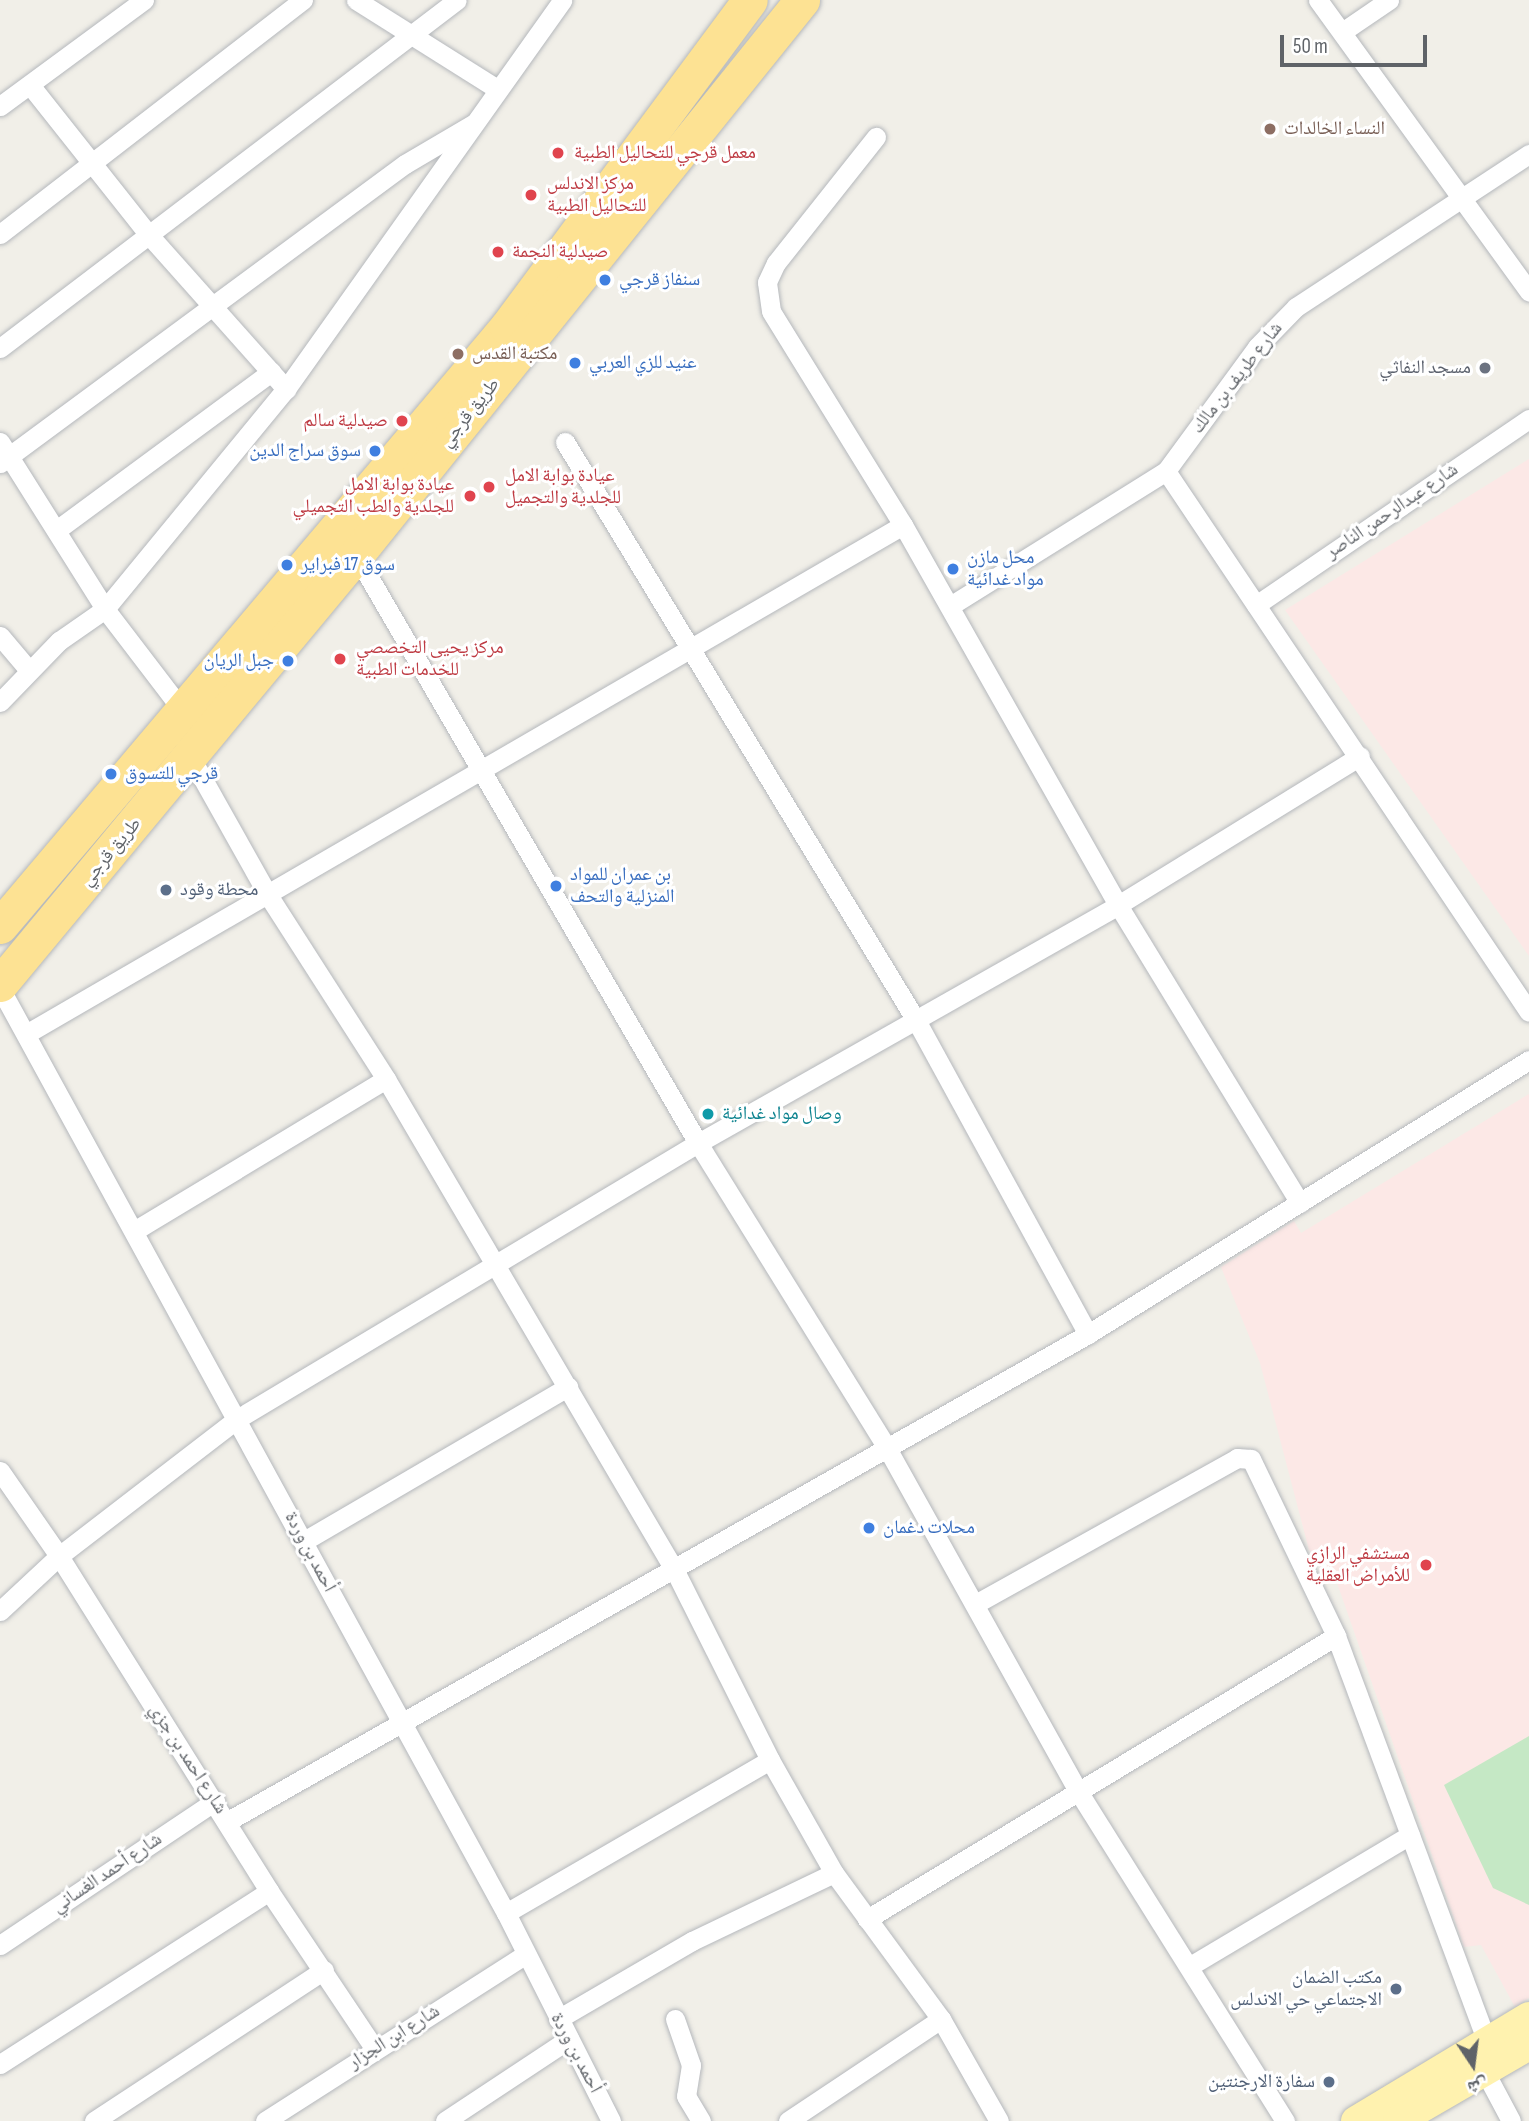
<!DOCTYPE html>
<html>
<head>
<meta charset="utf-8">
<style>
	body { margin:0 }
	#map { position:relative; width:1529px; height:2121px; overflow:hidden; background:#f1efe8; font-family:"Sofia Sans Condensed","Noto Naskh Arabic",sans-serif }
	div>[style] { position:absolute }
	.medical>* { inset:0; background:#fce8e6 }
	.green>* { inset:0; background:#c5e8c5 }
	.roads { filter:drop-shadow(0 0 2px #b5b8bc) drop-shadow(0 0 2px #b5b8bc) }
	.street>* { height:19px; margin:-9.5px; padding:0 9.5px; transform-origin:9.5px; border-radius:9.5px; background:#fff }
	.primary>* { height:30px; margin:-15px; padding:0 15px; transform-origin:15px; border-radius:15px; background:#fff2af }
	.highway>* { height:35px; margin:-17.5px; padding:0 17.5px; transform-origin:17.5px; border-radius:17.5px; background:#fde293 }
	.dots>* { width:19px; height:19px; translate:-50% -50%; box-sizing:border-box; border:4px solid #fff; border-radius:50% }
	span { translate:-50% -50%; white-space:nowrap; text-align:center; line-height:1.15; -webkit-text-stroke:6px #fff; paint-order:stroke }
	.education-label { font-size:19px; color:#785e54 }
	.left { translate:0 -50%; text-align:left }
	.health-label { font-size:19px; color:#be3a42 }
	.right { translate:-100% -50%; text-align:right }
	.shop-label { font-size:19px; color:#366cbe }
	.worship-label { font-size:19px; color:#5b616d }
	.street-label { font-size:19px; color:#5f6368 }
	.service-label { font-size:19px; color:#4e5e75 }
	.culture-label { font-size:19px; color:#0d838f }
	.north { position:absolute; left:1438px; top:2030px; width:70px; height:70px; -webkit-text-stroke:5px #fff; paint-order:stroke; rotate:167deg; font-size:19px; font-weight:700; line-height:28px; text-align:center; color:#5f6368 }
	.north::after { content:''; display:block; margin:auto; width:24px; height:32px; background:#5f6368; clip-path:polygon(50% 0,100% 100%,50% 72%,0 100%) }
	.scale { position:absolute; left:1280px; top:35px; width:147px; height:32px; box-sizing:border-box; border:4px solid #5f6368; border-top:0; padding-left:9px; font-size:21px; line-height:24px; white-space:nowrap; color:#5f6368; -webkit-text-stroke:5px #fff; paint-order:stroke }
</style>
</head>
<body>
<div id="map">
	<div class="medical">
		<i style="clip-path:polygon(1529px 459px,1529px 956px,1285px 610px)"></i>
		<i style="clip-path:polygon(1529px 1094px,1529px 1998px,1515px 2007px,1481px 1945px,1464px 1947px,1336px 1580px,1309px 1550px,1260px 1363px,1221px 1267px,1294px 1221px,1301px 1233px)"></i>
	</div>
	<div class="green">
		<i style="clip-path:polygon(1529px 1736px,1529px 1905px,1493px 1888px,1444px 1785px)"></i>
	</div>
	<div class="roads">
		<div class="street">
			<i style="left:356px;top:0;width:165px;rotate:32.2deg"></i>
			<i style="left:1318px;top:0;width:360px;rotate:54.1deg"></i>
			<i style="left:1342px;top:32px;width:57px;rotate:-34.2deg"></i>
			<i style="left:30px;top:85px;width:190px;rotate:51.6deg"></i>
			<i style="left:148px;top:234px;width:208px;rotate:48.3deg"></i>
			<i style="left:0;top:106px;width:179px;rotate:-36.4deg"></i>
			<i style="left:0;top:234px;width:383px;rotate:-37.7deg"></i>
			<i style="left:0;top:348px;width:574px;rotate:-37.29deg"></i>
			<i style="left:0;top:442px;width:197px;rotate:57.8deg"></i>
			<i style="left:105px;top:609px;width:128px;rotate:52.6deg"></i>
			<i style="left:565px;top:442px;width:678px;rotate:58.75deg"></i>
			<i style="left:917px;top:1022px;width:356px;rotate:61.3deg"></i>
			<i style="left:0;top:463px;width:503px;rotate:-36.44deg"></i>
			<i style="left:405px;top:164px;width:79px;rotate:-30.5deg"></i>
			<i style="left:1166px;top:471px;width:651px;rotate:56.14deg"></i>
			<i style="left:903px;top:525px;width:437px;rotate:60.5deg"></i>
			<i style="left:1118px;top:905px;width:349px;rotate:58.6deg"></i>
			<i style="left:58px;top:529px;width:265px;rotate:-36.4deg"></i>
			<i style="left:356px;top:555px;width:680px;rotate:59.82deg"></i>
			<i style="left:698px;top:1143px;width:359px;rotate:58.2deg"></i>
			<i style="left:887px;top:1448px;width:393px;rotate:60.9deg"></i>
			<i style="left:1078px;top:1791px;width:390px;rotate:57.9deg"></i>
			<i style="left:1256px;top:605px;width:330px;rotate:-34.3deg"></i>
			<i style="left:950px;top:606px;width:255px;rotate:-32deg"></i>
			<i style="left:1166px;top:471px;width:154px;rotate:-53.7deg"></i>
			<i style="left:1257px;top:347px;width:56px;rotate:-45.7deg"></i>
			<i style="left:1296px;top:307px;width:279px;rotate:-33.3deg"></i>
			<i style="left:0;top:636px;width:43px;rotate:49.7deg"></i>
			<i style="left:0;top:702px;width:85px;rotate:-46deg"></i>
			<i style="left:59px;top:641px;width:56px;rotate:-34.8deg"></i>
			<i style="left:105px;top:609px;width:285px;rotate:-50.6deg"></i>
			<i style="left:286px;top:389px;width:477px;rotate:-54.6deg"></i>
			<i style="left:191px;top:758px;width:157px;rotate:60.7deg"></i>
			<i style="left:268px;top:895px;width:219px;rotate:57.3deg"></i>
			<i style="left:386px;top:1079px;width:571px;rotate:59.57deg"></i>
			<i style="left:675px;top:1571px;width:212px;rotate:63.3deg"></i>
			<i style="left:770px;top:1760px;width:130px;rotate:60.5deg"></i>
			<i style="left:834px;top:1873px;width:181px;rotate:53.8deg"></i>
			<i style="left:941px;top:2019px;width:117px;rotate:60.4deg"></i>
			<i style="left:0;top:988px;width:1054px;rotate:61.32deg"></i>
			<i style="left:506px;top:1913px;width:233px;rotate:63.2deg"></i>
			<i style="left:26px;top:1034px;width:1014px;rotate:-30.13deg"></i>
			<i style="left:903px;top:525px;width:251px;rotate:-121.7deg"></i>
			<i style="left:771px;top:311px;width:29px;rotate:-98deg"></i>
			<i style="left:767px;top:282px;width:21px;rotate:-65deg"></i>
			<i style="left:776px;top:263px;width:161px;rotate:-51.6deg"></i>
			<i style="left:134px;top:1231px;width:294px;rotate:-31.1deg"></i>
			<i style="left:0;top:1471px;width:103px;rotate:55.2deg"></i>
			<i style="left:59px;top:1556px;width:395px;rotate:57.9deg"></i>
			<i style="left:269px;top:1891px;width:189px;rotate:56.2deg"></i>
			<i style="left:304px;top:1541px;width:306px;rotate:-30.3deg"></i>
			<i style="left:977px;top:1603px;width:298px;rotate:-29.1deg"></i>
			<i style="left:1237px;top:1458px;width:14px;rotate:4deg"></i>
			<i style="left:1251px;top:1459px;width:196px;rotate:64.3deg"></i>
			<i style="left:1336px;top:1636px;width:434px;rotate:69.6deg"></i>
			<i style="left:0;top:1611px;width:81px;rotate:-43deg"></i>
			<i style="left:59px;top:1556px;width:225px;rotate:-37.6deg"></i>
			<i style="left:237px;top:1419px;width:537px;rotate:-30.91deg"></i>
			<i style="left:698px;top:1143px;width:483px;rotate:-29.5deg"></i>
			<i style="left:1118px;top:905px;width:284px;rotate:-31.6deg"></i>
			<i style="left:228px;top:1821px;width:988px;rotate:-29.52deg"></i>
			<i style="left:1088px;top:1334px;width:519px;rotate:-31.85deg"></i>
			<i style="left:506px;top:1913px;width:305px;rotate:-30.1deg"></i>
			<i style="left:867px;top:1919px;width:548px;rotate:-31.11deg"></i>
			<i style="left:0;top:1945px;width:259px;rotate:-33.8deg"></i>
			<i style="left:1190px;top:1966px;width:256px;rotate:-30.8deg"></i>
			<i style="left:558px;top:2019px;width:155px;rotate:-30.2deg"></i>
			<i style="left:692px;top:1941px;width:157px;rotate:-25.6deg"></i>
			<i style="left:675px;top:2019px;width:49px;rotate:70.8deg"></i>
			<i style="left:691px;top:2065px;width:31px;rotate:99deg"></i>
			<i style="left:686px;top:2096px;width:29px;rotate:59deg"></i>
			<i style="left:0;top:2064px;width:320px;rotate:-32.7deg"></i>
			<i style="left:1485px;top:2072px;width:55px;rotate:62deg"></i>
			<i style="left:94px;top:2121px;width:275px;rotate:-33.3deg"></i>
			<i style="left:265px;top:2121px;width:308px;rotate:-32.6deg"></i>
			<i style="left:445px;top:2121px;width:149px;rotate:-33.5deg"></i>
			<i style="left:788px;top:2121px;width:184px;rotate:-33.7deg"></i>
		</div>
		<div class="primary">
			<i style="left:1356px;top:2121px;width:202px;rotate:-31deg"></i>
			<i style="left:1398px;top:2121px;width:151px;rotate:-30.1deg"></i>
		</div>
		<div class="highway">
			<i style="left:0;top:926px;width:785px;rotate:-49.76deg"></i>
			<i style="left:507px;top:327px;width:407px;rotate:-53.4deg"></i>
			<i style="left:0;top:984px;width:557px;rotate:-50.31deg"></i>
			<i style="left:356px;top:555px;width:712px;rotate:-51.21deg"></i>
		</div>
	</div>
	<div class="dots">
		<i style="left:1270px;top:129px;background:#8d6e63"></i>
		<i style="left:558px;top:153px;background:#e0444e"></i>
		<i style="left:531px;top:195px;background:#e0444e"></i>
		<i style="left:498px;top:252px;background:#e0444e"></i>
		<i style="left:605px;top:280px;background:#3f7fe0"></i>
		<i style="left:458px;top:354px;background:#8d6e63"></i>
		<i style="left:575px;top:363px;background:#3f7fe0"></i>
		<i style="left:1485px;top:368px;background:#6b7280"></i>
		<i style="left:402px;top:421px;background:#e0444e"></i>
		<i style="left:375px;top:451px;background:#3f7fe0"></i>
		<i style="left:489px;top:487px;background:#e0444e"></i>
		<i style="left:470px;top:496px;background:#e0444e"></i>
		<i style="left:287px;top:565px;background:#3f7fe0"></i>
		<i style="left:953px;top:569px;background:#3f7fe0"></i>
		<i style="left:340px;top:659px;background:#e0444e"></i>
		<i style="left:288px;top:661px;background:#3f7fe0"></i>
		<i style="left:111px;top:774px;background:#3f7fe0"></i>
		<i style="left:556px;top:886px;background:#3f7fe0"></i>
		<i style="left:166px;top:890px;background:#5c6f8a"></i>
		<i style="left:708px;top:1114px;background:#0f9aa8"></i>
		<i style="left:869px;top:1528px;background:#3f7fe0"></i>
		<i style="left:1426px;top:1565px;background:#e0444e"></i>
		<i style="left:1396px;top:1989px;background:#5c6f8a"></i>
		<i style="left:1329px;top:2082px;background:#5c6f8a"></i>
	</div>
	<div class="education-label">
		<span class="left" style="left:1284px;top:129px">النساء الخالدات</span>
		<span class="left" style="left:472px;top:354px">مكتبة القدس</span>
	</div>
	<div class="health-label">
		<span class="left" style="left:574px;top:153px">معمل قرجي للتحاليل الطبية</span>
		<span class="left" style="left:547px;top:195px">مركز الاندلس<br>للتحاليل الطبية</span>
		<span class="left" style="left:512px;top:252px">صيدلية النجمة</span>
		<span class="right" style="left:388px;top:421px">صيدلية سالم</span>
		<span class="left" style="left:505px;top:487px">عيادة بوابة الامل<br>للجلدية والتجميل</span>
		<span class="right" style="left:454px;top:496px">عيادة بوابة الامل<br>للجلدية والطب التجميلي</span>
		<span class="left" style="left:356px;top:659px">مركز يحيى التخصصي<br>للخدمات الطبية</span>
		<span class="right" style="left:1410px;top:1565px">مستشفي الرازي<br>للأمراض العقلية</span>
	</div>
	<div class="shop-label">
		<span class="left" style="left:619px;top:280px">سنفاز قرجي</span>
		<span class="left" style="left:589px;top:363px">عنيد للزي العربي</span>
		<span class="right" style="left:361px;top:451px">سوق سراج الدين</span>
		<span class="left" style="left:967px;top:569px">محل مازن<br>مواد غدائية</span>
		<span class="left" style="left:301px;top:565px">سوق 17 فبراير</span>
		<span class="right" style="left:274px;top:661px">جبل الريان</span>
		<span class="left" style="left:125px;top:774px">قرجي للتسوق</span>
		<span class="left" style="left:570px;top:886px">بن عمران للمواد<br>المنزلية والتحف</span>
		<span class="left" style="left:883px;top:1528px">محلات دغمان</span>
	</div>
	<div class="worship-label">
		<span class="right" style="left:1471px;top:368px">مسجد النفاثي</span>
	</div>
	<div class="street-label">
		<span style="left:1237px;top:378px;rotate:-52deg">شارع طريف بن مالك</span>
		<span style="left:470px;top:413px;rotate:-51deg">طريق قرجي</span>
		<span style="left:1392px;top:511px;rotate:-34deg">شارع عبدالرحمن الناصر</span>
		<span style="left:111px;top:852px;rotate:-50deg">طريق قرجي</span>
		<span style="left:310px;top:1552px;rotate:62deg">أحمد بن وردة</span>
		<span style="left:188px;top:1759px;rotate:57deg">شارع احمد بن جزي</span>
		<span style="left:107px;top:1873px;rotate:-34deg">شارع أحمد الغساني</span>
		<span style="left:394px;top:2037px;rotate:-32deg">شارع ابن الجزار</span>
		<span style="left:576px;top:2053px;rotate:62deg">أحمد بن وردة</span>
	</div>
	<div class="service-label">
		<span class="left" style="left:180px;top:890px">محطة وقود</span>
		<span class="right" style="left:1382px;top:1989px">مكتب الضمان<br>الاجتماعي حي الاندلس</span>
		<span class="right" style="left:1315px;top:2082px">سفارة الارجنتين</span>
	</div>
	<div class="culture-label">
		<span class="left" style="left:722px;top:1114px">وصال مواد غدائية</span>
	</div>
	<div class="north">ش</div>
	<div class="scale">50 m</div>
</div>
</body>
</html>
